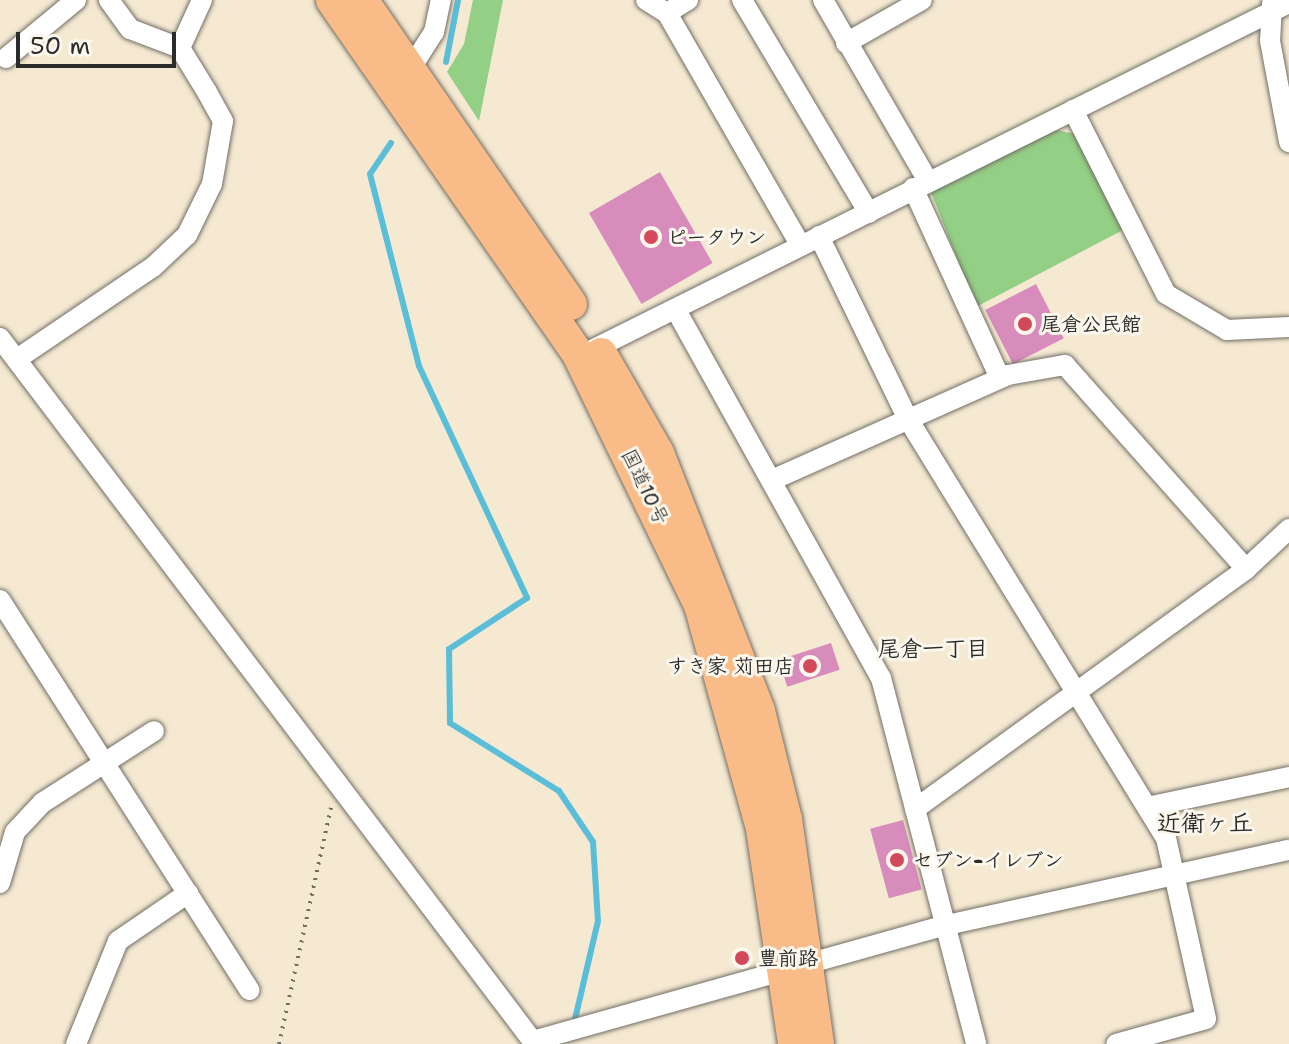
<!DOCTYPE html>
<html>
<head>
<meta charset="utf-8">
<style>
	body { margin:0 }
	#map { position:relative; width:1289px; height:1044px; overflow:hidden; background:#f5e9d2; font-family:"Shantell Sans","Klee One",sans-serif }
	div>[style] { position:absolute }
	.green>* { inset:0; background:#93cf84 }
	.stream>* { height:6px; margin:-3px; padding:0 3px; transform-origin:3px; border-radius:3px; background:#5abed8 }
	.building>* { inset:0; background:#d78cbc; transform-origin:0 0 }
	.path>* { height:4px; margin-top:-2px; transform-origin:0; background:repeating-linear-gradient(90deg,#726e65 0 2px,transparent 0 8px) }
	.roads { filter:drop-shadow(0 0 2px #726e65) drop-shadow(0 0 2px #726e65) }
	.minor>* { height:20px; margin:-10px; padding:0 10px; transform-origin:10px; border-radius:10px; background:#fff }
	.trunk>* { height:32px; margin:-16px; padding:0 16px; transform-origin:16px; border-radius:16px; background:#f9bc89 }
	.dots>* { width:22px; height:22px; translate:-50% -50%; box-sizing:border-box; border:4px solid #fbf7ec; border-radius:50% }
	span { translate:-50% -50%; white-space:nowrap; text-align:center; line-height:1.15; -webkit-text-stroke:6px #fbf7ec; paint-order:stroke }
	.poi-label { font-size:20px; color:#2b2b2b; font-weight:700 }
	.left { translate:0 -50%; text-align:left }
	.right { translate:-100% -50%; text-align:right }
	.street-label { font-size:20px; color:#2b2b2b }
	.neighbourhood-label { font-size:22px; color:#2b2b2b; font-weight:700 }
	.quarter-label { font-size:24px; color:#2b2b2b; font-weight:700 }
	.scale { position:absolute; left:16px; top:32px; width:160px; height:36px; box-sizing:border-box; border:4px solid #2b2b2b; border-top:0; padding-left:10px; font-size:24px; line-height:28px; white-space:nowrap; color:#2b2b2b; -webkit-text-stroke:6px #fbf7ec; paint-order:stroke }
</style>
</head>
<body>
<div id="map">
	<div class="green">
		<i style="clip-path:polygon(473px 0,503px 0,479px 121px,447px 72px,464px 44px)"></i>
		<i style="clip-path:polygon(1056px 130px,1076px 134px,1123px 230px,976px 307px,931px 192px)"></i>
	</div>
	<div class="stream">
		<i style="left:446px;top:62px;width:63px;rotate:-79deg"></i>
		<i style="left:391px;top:143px;width:37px;rotate:124deg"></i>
		<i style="left:370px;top:174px;width:198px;rotate:75.7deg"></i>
		<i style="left:419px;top:366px;width:256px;rotate:65deg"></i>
		<i style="left:527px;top:598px;width:93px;rotate:146.8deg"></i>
		<i style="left:449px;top:649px;width:74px;rotate:89.2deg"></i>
		<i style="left:450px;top:723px;width:128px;rotate:32deg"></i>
		<i style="left:559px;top:791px;width:61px;rotate:56.3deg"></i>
		<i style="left:593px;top:842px;width:79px;rotate:86.4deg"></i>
		<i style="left:598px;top:921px;width:105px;rotate:103.2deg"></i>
	</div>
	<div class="building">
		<i style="left:660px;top:172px;width:105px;height:82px;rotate:60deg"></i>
		<i style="left:1036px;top:284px;width:61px;height:57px;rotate:63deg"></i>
		<i style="left:831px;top:643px;width:28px;height:55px;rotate:72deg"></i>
		<i style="left:903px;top:820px;width:72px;height:34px;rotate:75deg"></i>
	</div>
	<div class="path">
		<i style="left:279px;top:1044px;width:242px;rotate:-77.6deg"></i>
	</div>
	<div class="roads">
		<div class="minor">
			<i style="left:646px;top:0;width:25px;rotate:32deg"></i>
			<i style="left:667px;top:13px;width:267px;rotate:60.1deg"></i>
			<i style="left:742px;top:0;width:248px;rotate:59.2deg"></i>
			<i style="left:823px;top:0;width:209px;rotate:59.9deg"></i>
			<i style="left:1272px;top:4px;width:37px;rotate:93deg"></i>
			<i style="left:1270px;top:41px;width:103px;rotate:79.3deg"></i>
			<i style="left:667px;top:13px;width:25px;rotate:-32deg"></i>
			<i style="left:846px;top:43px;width:87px;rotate:-29.5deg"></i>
			<i style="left:180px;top:48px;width:53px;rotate:-65.4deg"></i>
			<i style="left:6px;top:58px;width:91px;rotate:-39.6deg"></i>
			<i style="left:407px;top:74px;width:50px;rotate:-57.3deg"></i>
			<i style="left:434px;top:32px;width:33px;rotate:-78deg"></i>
			<i style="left:1073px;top:110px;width:206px;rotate:63.2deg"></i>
			<i style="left:1166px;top:294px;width:71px;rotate:30.5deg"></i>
			<i style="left:1227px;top:330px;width:62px;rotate:-2.8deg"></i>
			<i style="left:913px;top:188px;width:209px;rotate:65.4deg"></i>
			<i style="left:819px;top:236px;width:203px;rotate:64.1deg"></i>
			<i style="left:908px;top:419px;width:492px;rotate:58.4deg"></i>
			<i style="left:1166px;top:838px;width:185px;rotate:77.5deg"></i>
			<i style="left:1206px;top:1019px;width:93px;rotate:164.5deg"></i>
			<i style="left:676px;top:310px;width:421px;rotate:60.9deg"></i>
			<i style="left:881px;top:678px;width:378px;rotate:75.4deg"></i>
			<i style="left:0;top:338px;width:886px;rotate:52.85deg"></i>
			<i style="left:586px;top:353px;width:785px;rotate:-26.47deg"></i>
			<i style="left:17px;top:359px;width:164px;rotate:-34.1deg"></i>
			<i style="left:153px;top:267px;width:47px;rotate:-43.3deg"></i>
			<i style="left:187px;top:235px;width:57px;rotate:-63.9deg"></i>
			<i style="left:212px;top:184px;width:64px;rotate:-80.1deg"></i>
			<i style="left:223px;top:121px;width:33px;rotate:-119deg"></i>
			<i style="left:207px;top:92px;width:52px;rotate:-121.5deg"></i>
			<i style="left:180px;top:48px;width:53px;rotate:-159.2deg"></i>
			<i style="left:130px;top:29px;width:36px;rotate:-126deg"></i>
			<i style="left:772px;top:480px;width:258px;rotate:-24deg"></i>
			<i style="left:1008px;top:375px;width:58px;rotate:-10deg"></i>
			<i style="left:1065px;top:365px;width:273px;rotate:48.4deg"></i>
			<i style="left:0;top:600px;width:463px;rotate:57.4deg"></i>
			<i style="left:1147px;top:807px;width:145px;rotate:-11.9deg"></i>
			<i style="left:915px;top:809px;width:409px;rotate:-35.9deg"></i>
			<i style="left:1246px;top:569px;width:59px;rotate:-42.9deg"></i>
			<i style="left:0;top:883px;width:53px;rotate:-73.6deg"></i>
			<i style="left:15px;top:832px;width:40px;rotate:-47deg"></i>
			<i style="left:42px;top:803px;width:133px;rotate:-32.7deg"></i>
			<i style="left:533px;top:1041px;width:425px;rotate:-15.7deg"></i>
			<i style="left:942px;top:926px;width:355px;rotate:-12.4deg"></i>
			<i style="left:76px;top:1044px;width:111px;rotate:-67.8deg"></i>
			<i style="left:118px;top:941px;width:85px;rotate:-34.4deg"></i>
		</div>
		<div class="trunk">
			<i style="left:332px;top:0;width:433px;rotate:55.2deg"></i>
			<i style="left:579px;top:356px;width:277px;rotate:64.1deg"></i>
			<i style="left:700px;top:605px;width:232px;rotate:74.5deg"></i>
			<i style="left:762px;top:829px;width:217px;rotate:81.5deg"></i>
			<i style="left:362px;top:0;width:369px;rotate:55.5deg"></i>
			<i style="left:601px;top:354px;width:114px;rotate:60.1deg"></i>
			<i style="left:658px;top:453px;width:277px;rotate:68.6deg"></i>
			<i style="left:759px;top:711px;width:111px;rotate:76deg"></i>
			<i style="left:786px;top:819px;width:227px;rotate:81.9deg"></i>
		</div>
	</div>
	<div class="dots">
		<i style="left:651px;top:237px;background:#d1495b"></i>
		<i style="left:1025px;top:324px;background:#d1495b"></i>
		<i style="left:810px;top:666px;background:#d1495b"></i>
		<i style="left:897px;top:860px;background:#d1495b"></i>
		<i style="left:742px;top:958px;background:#d1495b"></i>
	</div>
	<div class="poi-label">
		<span class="left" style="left:667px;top:237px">ピータウン</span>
		<span class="left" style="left:1041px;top:324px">尾倉公民館</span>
		<span class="right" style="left:794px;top:666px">すき家 苅田店</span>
		<span class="left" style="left:913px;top:860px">セブン-イレブン</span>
		<span class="left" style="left:758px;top:958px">豊前路</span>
	</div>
	<div class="street-label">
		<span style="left:645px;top:487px;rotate:64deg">国道10号</span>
	</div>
	<div class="neighbourhood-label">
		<span style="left:933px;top:649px">尾倉一丁目</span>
	</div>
	<div class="quarter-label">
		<span style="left:1205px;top:824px">近衛ヶ丘</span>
	</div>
	<div class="scale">50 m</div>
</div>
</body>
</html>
